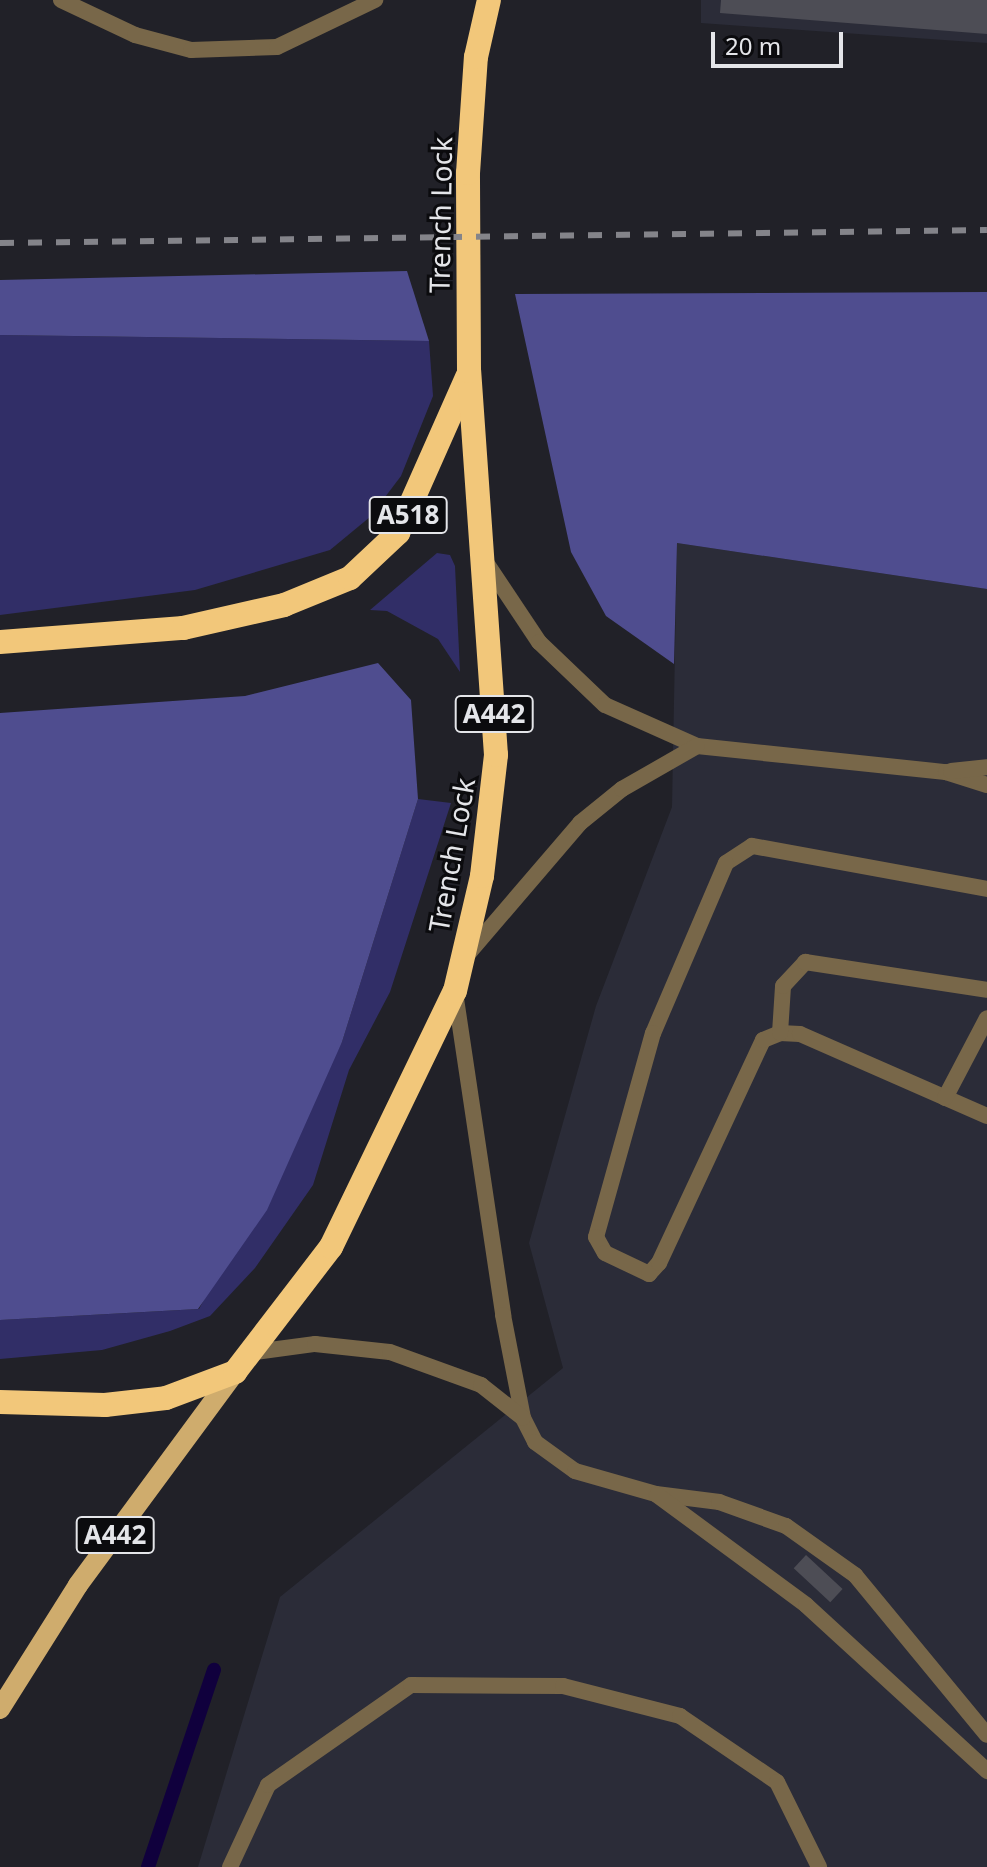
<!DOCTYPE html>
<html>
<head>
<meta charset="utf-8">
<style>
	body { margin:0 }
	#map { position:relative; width:987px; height:1867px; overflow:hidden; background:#212128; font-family:"Noto Sans",sans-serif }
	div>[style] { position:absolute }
	.built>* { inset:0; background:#2b2c38 }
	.green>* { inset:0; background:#312e67 }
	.forest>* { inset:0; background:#4f4d8f }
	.stream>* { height:14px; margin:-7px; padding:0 7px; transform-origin:7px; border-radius:7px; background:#10003d }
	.building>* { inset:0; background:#4d4d55; transform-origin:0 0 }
	.lane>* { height:16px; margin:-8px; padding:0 8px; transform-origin:8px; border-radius:8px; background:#786749 }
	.primary>* { height:20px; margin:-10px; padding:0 10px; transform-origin:10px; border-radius:10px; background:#cfac6d }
	.highway>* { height:24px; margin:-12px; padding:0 12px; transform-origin:12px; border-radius:12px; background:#f2c77a }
	.rail>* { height:6px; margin-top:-3px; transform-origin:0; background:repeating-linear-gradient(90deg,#84848a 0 14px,transparent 0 28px) }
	span { translate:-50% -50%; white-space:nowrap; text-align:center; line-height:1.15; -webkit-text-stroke:6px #0b0b0e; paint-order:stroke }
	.shield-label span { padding:2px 6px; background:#0b0b0e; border:2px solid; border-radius:6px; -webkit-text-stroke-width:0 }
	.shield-label { font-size:26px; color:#e4e5e9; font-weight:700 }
	.street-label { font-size:28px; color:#e4e5e9 }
	.scale { position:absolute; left:711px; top:32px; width:132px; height:36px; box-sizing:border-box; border:4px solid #e4e5e9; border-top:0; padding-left:10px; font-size:24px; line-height:28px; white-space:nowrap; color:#e4e5e9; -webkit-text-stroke:6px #0b0b0e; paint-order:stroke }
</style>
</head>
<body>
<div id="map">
	<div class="built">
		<i style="clip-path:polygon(701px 0,987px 0,987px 43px,701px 23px)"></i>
		<i style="clip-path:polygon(677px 543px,987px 589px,987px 1867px,198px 1867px,280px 1597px,563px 1368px,529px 1243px,596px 1006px,672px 807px)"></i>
	</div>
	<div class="green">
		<i style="clip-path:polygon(0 335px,429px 341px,433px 396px,401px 476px,370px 517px,330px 550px,195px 590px,0 615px)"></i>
		<i style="clip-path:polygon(437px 553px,450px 555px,455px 566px,460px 672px,438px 639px,387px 611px,370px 610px)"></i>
		<i style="clip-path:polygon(418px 799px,451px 803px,390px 992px,349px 1070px,313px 1185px,255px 1268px,210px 1316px,170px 1331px,102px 1350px,0 1359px,0 1320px,199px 1309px,342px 1042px)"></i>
	</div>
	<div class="forest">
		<i style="clip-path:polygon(407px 271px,429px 341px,0 335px,0 280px)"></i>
		<i style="clip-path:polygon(987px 292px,987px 589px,677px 543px,674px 664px,606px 616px,571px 552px,515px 294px)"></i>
		<i style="clip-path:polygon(378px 663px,411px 700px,418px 799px,342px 1042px,267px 1210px,198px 1309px,0 1320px,0 713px,245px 696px)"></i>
	</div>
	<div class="stream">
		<i style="left:148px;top:1867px;width:208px;rotate:-71.5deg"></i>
	</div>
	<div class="building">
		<i style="clip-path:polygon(721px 0,987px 0,987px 34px,720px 13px)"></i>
		<i style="left:806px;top:1555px;width:50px;height:18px;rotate:43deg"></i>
	</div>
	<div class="lane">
		<i style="left:61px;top:0;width:82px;rotate:25.3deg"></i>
		<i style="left:135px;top:35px;width:58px;rotate:15deg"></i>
		<i style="left:191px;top:50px;width:86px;rotate:-2deg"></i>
		<i style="left:277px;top:47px;width:109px;rotate:-25.6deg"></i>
		<i style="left:487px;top:564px;width:94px;rotate:56.3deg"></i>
		<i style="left:539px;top:642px;width:91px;rotate:43.7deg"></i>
		<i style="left:605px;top:705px;width:101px;rotate:24deg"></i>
		<i style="left:697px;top:746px;width:250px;rotate:6deg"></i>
		<i style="left:946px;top:772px;width:43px;rotate:17.6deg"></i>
		<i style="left:951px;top:771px;width:36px;rotate:-6deg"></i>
		<i style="left:987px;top:889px;width:239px;rotate:-169.6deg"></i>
		<i style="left:752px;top:846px;width:31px;rotate:147deg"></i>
		<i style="left:726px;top:863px;width:185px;rotate:113.2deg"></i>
		<i style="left:653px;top:1033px;width:212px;rotate:105.6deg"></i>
		<i style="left:596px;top:1237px;width:18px;rotate:61deg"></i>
		<i style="left:605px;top:1253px;width:49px;rotate:25.5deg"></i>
		<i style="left:649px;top:1274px;width:15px;rotate:-48deg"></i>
		<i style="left:659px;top:1263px;width:246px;rotate:-65deg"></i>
		<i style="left:763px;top:1040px;width:18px;rotate:-22deg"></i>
		<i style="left:780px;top:1033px;width:20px;rotate:3deg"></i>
		<i style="left:800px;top:1034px;width:204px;rotate:23.7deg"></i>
		<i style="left:467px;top:955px;width:174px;rotate:-49.4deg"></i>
		<i style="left:580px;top:823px;width:54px;rotate:-39deg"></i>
		<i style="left:622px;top:789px;width:86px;rotate:-29.8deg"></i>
		<i style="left:455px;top:992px;width:327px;rotate:81.5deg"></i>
		<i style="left:503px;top:1315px;width:105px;rotate:79deg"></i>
		<i style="left:523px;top:1418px;width:27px;rotate:63deg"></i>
		<i style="left:535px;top:1442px;width:49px;rotate:35.9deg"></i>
		<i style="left:575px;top:1471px;width:84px;rotate:15.9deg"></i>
		<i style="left:656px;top:1494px;width:64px;rotate:7.2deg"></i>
		<i style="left:719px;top:1502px;width:71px;rotate:19.7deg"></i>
		<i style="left:786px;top:1526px;width:85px;rotate:35.4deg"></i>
		<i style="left:855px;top:1575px;width:207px;rotate:50.5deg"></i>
		<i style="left:780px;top:1033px;width:47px;rotate:-86.3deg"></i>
		<i style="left:783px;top:986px;width:33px;rotate:-47deg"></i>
		<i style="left:805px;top:962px;width:184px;rotate:8.7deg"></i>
		<i style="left:945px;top:1098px;width:90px;rotate:-62.3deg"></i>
		<i style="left:255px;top:1352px;width:61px;rotate:-7.6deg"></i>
		<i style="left:315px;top:1344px;width:75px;rotate:6.1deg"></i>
		<i style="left:390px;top:1352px;width:97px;rotate:19.9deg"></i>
		<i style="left:481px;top:1385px;width:53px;rotate:38.2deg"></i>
		<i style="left:657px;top:1495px;width:185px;rotate:36.4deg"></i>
		<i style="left:806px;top:1605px;width:246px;rotate:42.5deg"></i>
		<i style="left:230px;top:1867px;width:90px;rotate:-65.1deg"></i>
		<i style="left:268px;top:1785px;width:174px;rotate:-35deg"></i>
		<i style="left:411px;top:1685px;width:152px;rotate:0.4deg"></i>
		<i style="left:563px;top:1686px;width:121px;rotate:14.4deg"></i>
		<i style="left:680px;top:1716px;width:117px;rotate:34.2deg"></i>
		<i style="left:777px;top:1782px;width:95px;rotate:63.7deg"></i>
	</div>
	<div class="primary">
		<i style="left:0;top:1709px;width:146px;rotate:-57.8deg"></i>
		<i style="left:78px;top:1585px;width:265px;rotate:-53.6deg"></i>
	</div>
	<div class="highway">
		<i style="left:0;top:642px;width:184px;rotate:-4.4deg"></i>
		<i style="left:183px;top:628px;width:104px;rotate:-12.8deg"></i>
		<i style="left:284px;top:605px;width:71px;rotate:-22.2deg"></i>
		<i style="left:350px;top:578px;width:66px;rotate:-43.2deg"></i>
		<i style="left:398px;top:533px;width:171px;rotate:-66.1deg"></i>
		<i style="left:0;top:1402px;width:105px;rotate:1.6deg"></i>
		<i style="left:105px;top:1405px;width:61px;rotate:-6.5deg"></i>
		<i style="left:166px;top:1398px;width:74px;rotate:-20.6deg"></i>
		<i style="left:235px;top:1372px;width:158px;rotate:-52.5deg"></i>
		<i style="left:331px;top:1247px;width:284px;rotate:-64.2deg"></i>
		<i style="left:455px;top:991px;width:118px;rotate:-76.8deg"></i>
		<i style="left:482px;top:876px;width:122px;rotate:-83.4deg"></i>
		<i style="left:496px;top:755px;width:385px;rotate:-94deg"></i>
		<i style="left:469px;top:371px;width:198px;rotate:-90.3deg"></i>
		<i style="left:468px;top:173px;width:116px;rotate:-86.1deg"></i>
		<i style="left:476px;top:57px;width:58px;rotate:-77.2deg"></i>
	</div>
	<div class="rail">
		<i style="left:0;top:243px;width:987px;rotate:-0.75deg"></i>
	</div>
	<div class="shield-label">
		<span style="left:408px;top:515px">A518</span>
		<span style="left:494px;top:714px">A442</span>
		<span style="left:115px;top:1535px">A442</span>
	</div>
	<div class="street-label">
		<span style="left:440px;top:215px;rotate:-89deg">Trench Lock</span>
		<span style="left:451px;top:855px;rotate:-80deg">Trench Lock</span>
	</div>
	<div class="scale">20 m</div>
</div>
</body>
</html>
